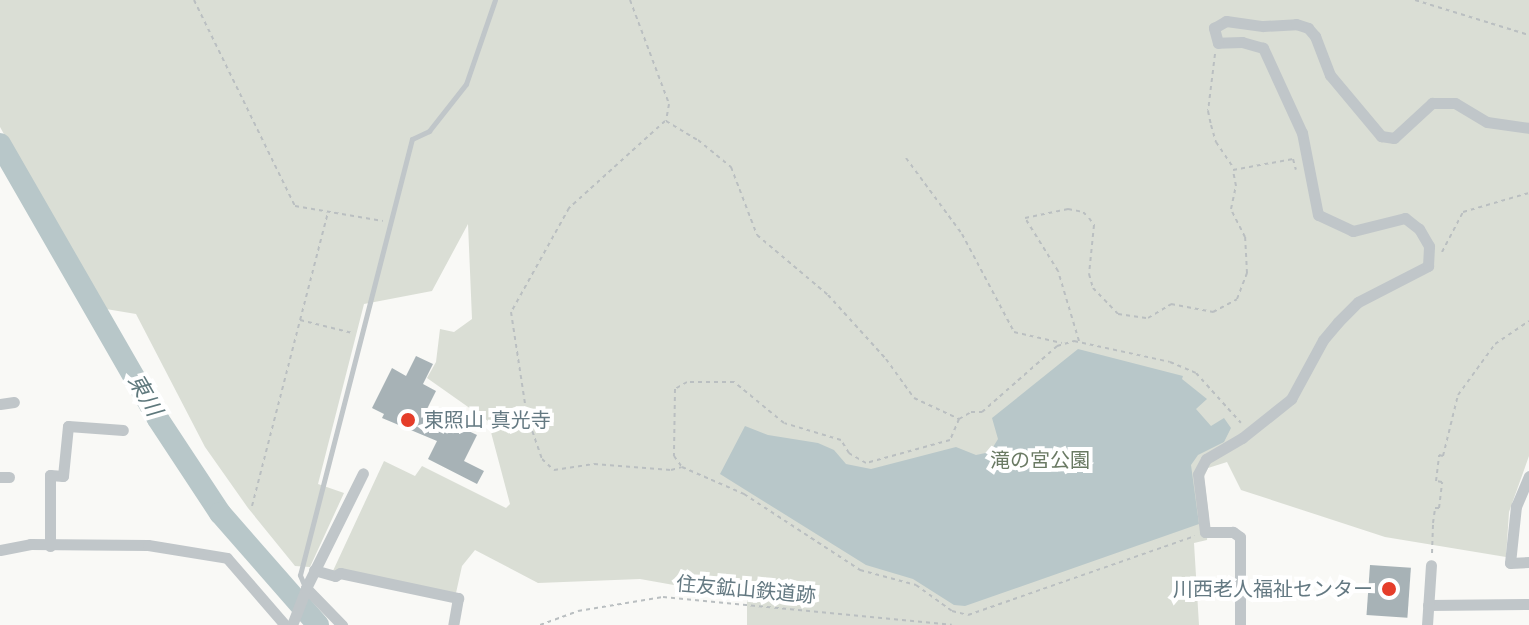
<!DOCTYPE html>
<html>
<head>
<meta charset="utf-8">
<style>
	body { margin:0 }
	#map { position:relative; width:1529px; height:625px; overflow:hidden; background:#f9f9f6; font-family:"Work Sans","Noto Sans JP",sans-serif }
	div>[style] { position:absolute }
	.green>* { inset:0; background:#daded5 }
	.water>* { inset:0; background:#b8c7c9 }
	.river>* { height:22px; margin:-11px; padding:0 11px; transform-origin:11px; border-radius:11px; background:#b8c7c9 }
	.building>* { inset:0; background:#a7b2b6; transform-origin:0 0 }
	.path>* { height:2px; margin-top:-1px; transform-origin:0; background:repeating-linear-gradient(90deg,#babfc1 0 4px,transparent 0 8px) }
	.service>* { height:5px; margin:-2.5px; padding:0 2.5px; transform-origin:2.5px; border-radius:2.5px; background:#c0c6c9 }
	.minor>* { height:11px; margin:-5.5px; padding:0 5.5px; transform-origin:5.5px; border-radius:5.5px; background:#c0c6c9 }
	.dots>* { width:22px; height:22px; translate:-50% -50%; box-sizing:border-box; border:4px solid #fff; border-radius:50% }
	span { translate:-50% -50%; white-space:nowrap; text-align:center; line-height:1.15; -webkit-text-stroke:8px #fff; paint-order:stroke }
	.poi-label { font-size:20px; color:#647982 }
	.left { translate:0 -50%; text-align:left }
	.right { translate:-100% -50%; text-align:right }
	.park-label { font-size:20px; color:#6a7a63 }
	.street-label { font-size:20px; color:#647982 }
	.water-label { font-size:22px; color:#5e787c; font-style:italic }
</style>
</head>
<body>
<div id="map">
	<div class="green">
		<i style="clip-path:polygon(0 0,1529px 0,1529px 456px,1509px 512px,1506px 557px,1385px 537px,1241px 490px,1227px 462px,1208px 468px,1204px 477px,1209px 517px,1207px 540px,1194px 543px,1199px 625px,747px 625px,747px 598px,640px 579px,538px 583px,475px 550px,462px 566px,456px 593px,332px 573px,384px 461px,415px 476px,422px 466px,506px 508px,510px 504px,488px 421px,427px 378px,436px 362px,440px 329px,454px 332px,472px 319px,468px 224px,432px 291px,364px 304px,318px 484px,344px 493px,310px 567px,295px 566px,248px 508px,205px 447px,136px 314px,100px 308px,0 127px)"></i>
	</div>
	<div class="water">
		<i style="clip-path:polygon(1078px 349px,1183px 376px,1182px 379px,1207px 399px,1196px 409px,1211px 426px,1224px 418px,1231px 428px,1224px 442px,1198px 455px,1191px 465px,1199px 524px,965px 606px,954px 605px,913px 579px,866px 565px,720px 474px,745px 426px,768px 435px,818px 443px,834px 450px,846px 464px,871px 469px,956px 447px,976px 455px,990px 452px,998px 439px,992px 418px)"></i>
	</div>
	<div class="river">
		<i style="left:0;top:144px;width:317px;rotate:60.1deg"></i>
		<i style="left:158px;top:419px;width:113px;rotate:56.6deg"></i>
		<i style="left:220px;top:513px;width:149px;rotate:48.8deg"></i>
	</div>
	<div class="building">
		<i style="clip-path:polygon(416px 356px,433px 364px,423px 384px,436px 391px,426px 411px,477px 435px,464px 461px,484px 471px,477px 484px,428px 459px,437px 441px,382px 418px,384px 414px,372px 408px,392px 368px,406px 376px)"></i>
		<i style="left:1370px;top:565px;width:41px;height:50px;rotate:4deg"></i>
	</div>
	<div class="path">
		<i style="left:194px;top:0;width:229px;rotate:63.9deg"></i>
		<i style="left:295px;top:206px;width:89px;rotate:9.7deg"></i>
		<i style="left:630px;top:0;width:111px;rotate:69.4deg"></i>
		<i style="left:669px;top:104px;width:17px;rotate:100deg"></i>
		<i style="left:666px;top:121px;width:37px;rotate:31deg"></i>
		<i style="left:698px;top:140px;width:43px;rotate:39.3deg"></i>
		<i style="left:731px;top:167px;width:73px;rotate:69.1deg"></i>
		<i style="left:757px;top:235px;width:93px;rotate:40.2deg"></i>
		<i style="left:828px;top:295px;width:86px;rotate:47.8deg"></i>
		<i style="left:886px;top:359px;width:48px;rotate:54.3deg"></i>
		<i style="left:914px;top:398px;width:50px;rotate:25deg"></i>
		<i style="left:959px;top:419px;width:14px;rotate:-30deg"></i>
		<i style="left:971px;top:412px;width:11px"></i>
		<i style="left:982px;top:412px;width:100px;rotate:-41.3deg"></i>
		<i style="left:1057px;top:346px;width:18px;rotate:-16deg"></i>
		<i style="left:1074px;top:341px;width:98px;rotate:12.3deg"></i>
		<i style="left:1170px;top:362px;width:28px;rotate:23deg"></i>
		<i style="left:1196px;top:373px;width:67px;rotate:48deg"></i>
		<i style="left:1415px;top:0;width:119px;rotate:17.1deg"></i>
		<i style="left:1215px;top:54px;width:57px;rotate:97deg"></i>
		<i style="left:1208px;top:111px;width:14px;rotate:78deg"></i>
		<i style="left:1211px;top:125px;width:18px;rotate:74deg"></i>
		<i style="left:1216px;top:142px;width:32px;rotate:56deg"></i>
		<i style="left:665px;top:121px;width:130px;rotate:137.8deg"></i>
		<i style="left:569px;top:208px;width:119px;rotate:119.1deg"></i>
		<i style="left:511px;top:312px;width:105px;rotate:81.3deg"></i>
		<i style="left:527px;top:416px;width:46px;rotate:70.8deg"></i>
		<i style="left:542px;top:459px;width:16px;rotate:43deg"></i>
		<i style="left:554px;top:470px;width:40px;rotate:-8.5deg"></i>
		<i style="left:594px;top:464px;width:77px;rotate:4.5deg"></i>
		<i style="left:671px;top:470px;width:11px;rotate:-15deg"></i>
		<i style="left:906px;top:158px;width:94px;rotate:53.6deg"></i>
		<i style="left:962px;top:234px;width:111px;rotate:62deg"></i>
		<i style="left:1014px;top:332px;width:49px;rotate:12.9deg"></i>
		<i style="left:1442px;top:252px;width:45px;rotate:-62.3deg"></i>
		<i style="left:1463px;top:212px;width:69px;rotate:-16.1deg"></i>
		<i style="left:300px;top:320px;width:54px;rotate:14deg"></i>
		<i style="left:1079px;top:341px;width:73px;rotate:-106.7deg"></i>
		<i style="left:1058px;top:271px;width:62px;rotate:-121.9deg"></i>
		<i style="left:1025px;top:218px;width:44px;rotate:-11.8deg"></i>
		<i style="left:1068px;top:209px;width:15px;rotate:11deg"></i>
		<i style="left:1083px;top:212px;width:8px;rotate:45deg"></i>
		<i style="left:1089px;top:218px;width:9px;rotate:54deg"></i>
		<i style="left:1094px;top:225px;width:49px;rotate:95.8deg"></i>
		<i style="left:1089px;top:274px;width:15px;rotate:74deg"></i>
		<i style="left:1093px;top:288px;width:36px;rotate:46deg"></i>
		<i style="left:1118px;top:314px;width:30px;rotate:8deg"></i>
		<i style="left:1148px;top:318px;width:27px;rotate:-31deg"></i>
		<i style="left:1171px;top:304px;width:43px;rotate:10.8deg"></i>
		<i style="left:1213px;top:312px;width:27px;rotate:-28deg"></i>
		<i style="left:1237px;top:299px;width:28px;rotate:-69deg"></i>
		<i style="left:1247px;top:273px;width:36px;rotate:-93deg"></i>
		<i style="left:1245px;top:237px;width:31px;rotate:-117deg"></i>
		<i style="left:1231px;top:209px;width:24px;rotate:-78deg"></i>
		<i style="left:1236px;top:186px;width:16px;rotate:-101deg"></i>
		<i style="left:1233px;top:170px;width:61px;rotate:-10.4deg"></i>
		<i style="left:1293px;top:159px;width:11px;rotate:75deg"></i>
		<i style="left:959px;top:419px;width:23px;rotate:113deg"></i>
		<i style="left:950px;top:440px;width:87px;rotate:164.7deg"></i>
		<i style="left:866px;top:463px;width:20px;rotate:-150deg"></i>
		<i style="left:849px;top:453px;width:15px;rotate:-122deg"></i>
		<i style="left:841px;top:440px;width:59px;rotate:-163.4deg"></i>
		<i style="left:784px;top:423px;width:65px;rotate:-140.6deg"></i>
		<i style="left:734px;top:382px;width:47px;rotate:180deg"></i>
		<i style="left:687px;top:382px;width:14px;rotate:150deg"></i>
		<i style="left:675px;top:389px;width:67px;rotate:90.9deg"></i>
		<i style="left:674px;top:456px;width:14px;rotate:54deg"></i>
		<i style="left:682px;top:467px;width:68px;rotate:23.5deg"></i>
		<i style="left:744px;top:494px;width:139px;rotate:33.2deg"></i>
		<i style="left:860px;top:570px;width:58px;rotate:15deg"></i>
		<i style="left:916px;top:585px;width:44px;rotate:35.8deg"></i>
		<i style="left:952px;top:611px;width:16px;rotate:14deg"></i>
		<i style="left:968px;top:615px;width:240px;rotate:-19.2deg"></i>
		<i style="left:252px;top:506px;width:303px;rotate:-75.5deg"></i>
		<i style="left:1432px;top:553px;width:30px;rotate:-88deg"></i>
		<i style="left:1433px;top:523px;width:15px;rotate:-82deg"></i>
		<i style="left:1435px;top:508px;width:4px"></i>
		<i style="left:1439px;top:508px;width:26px;rotate:-83deg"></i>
		<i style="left:1442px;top:482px;width:6px;rotate:-171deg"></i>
		<i style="left:1436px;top:481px;width:26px;rotate:-83deg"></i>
		<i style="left:1439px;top:455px;width:4px;rotate:14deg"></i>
		<i style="left:1443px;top:456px;width:63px;rotate:-76.2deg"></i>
		<i style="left:1458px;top:395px;width:63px;rotate:-54deg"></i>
		<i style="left:1495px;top:344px;width:41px;rotate:-34.1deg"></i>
		<i style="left:540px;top:625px;width:40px;rotate:-20.2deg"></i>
		<i style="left:578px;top:611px;width:86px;rotate:-9.4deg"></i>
		<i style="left:663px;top:597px;width:290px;rotate:5.5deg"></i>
	</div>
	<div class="service">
		<i style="left:305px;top:587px;width:13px;rotate:-113deg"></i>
		<i style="left:300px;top:575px;width:450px;rotate:-75.6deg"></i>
		<i style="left:412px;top:139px;width:19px;rotate:-25deg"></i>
		<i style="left:429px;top:131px;width:60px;rotate:-51.8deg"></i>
		<i style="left:466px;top:84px;width:89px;rotate:-71deg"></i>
	</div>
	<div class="minor">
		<i style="left:0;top:404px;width:14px;rotate:-8deg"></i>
		<i style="left:1529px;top:476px;width:33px;rotate:113deg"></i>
		<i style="left:1516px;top:506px;width:57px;rotate:96deg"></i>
		<i style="left:1510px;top:563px;width:19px;rotate:-3deg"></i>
		<i style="left:0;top:477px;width:9px"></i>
		<i style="left:50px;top:546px;width:71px;rotate:-90deg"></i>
		<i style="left:50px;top:475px;width:13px;rotate:4deg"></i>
		<i style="left:63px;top:476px;width:50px;rotate:-84.3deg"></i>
		<i style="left:68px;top:426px;width:55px;rotate:4.2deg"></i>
		<i style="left:0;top:550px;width:31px;rotate:-11deg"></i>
		<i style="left:30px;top:544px;width:118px;rotate:0.5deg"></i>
		<i style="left:148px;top:545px;width:80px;rotate:9.3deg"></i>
		<i style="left:227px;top:558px;width:89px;rotate:49.1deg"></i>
		<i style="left:314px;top:570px;width:22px;rotate:16deg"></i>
		<i style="left:335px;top:576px;width:6px;rotate:-31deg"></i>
		<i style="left:340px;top:573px;width:121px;rotate:12deg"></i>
		<i style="left:458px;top:598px;width:27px;rotate:100deg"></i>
		<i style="left:306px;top:588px;width:52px;rotate:45.8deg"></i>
		<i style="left:1428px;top:605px;width:101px;rotate:-0.6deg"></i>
		<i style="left:292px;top:625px;width:40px;rotate:-69deg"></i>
		<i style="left:306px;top:588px;width:128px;rotate:-63.6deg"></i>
		<i style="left:1240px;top:625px;width:88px;rotate:-90deg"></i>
		<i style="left:1240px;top:537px;width:9px;rotate:-144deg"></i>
		<i style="left:1233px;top:532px;width:28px;rotate:180deg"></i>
		<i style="left:1205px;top:532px;width:58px;rotate:-96.9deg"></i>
		<i style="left:1198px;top:474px;width:17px;rotate:-62deg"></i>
		<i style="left:1206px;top:459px;width:42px;rotate:-30.3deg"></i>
		<i style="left:1242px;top:438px;width:63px;rotate:-38.5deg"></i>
		<i style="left:1291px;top:399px;width:67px;rotate:-61.5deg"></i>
		<i style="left:1323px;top:340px;width:23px;rotate:-50deg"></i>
		<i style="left:1338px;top:322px;width:28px;rotate:-45deg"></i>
		<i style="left:1358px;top:302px;width:79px;rotate:-27.2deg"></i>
		<i style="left:1428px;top:266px;width:20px;rotate:-87deg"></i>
		<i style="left:1429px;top:246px;width:20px;rotate:-120deg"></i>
		<i style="left:1419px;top:229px;width:18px;rotate:-142deg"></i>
		<i style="left:1405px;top:218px;width:54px;rotate:166deg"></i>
		<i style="left:1353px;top:231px;width:38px;rotate:-155deg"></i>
		<i style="left:1318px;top:215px;width:84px;rotate:-101deg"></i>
		<i style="left:1302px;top:133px;width:94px;rotate:-114.6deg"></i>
		<i style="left:1263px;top:48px;width:22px;rotate:-164deg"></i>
		<i style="left:1242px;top:42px;width:24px;rotate:178deg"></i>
		<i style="left:1218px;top:43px;width:16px;rotate:-105deg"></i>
		<i style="left:1214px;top:28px;width:14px;rotate:-30deg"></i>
		<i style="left:1226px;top:21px;width:37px;rotate:8deg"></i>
		<i style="left:1263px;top:26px;width:33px;rotate:-3deg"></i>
		<i style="left:1296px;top:24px;width:13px;rotate:18deg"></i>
		<i style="left:1308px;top:28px;width:11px;rotate:49deg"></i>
		<i style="left:1315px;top:36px;width:42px;rotate:69deg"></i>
		<i style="left:1330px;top:75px;width:80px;rotate:50.1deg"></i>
		<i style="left:1381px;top:136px;width:13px;rotate:9deg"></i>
		<i style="left:1394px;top:138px;width:52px;rotate:-42.6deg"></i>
		<i style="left:1432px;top:103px;width:23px"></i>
		<i style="left:1455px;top:103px;width:37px;rotate:31deg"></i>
		<i style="left:1487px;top:122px;width:42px;rotate:8.1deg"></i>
		<i style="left:1427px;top:625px;width:60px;rotate:-86.2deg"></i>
	</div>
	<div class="dots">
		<i style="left:408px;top:420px;background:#e53d2a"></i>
		<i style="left:1389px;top:589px;background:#e53d2a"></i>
	</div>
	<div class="poi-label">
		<span class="left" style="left:424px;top:420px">東照山 真光寺</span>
		<span class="right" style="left:1373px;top:589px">川西老人福祉センター</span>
	</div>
	<div class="park-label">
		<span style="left:1040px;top:460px">滝の宮公園</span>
	</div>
	<div class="street-label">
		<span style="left:746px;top:590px;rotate:5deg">住友鉱山鉄道跡</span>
	</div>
	<div class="water-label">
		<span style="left:145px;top:395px;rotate:60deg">東川</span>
	</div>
</div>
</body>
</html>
